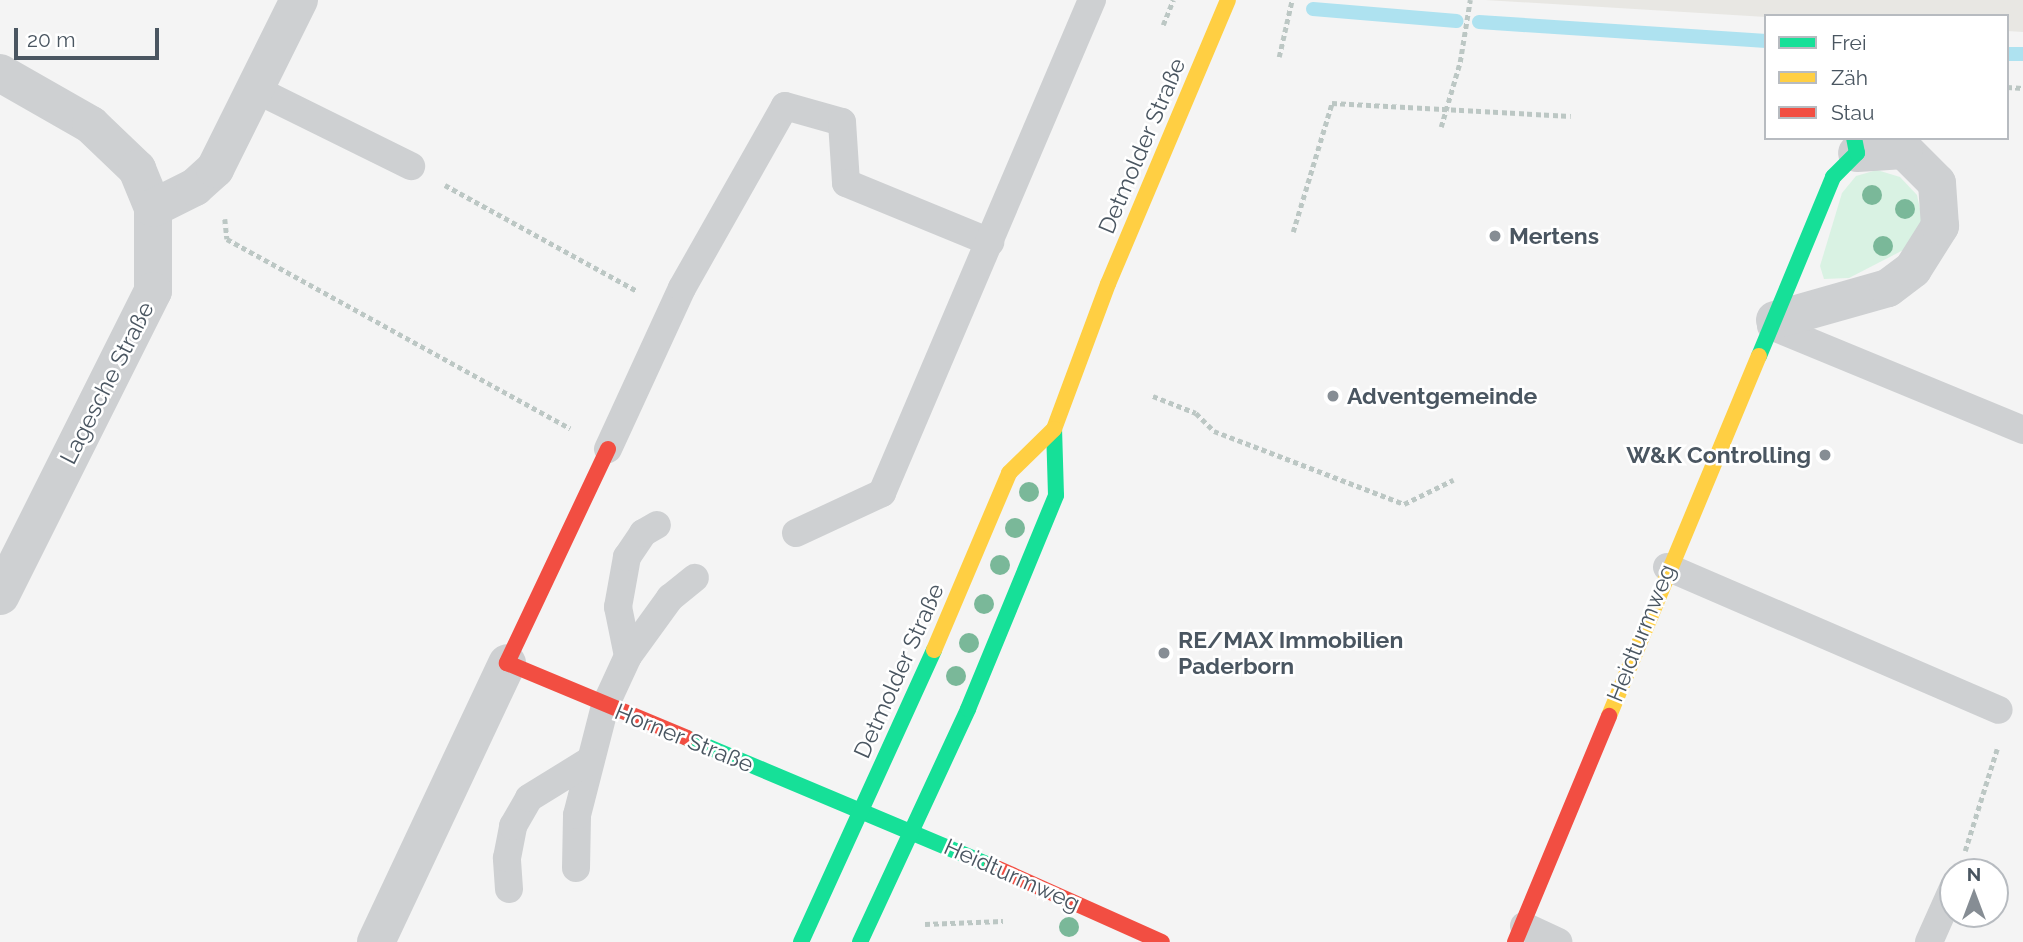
<!DOCTYPE html>
<html>
<head>
<meta charset="utf-8">
<style>
	body { margin:0 }
	#map { position:relative; width:2023px; height:942px; overflow:hidden; background:#f4f4f4; font-family:Raleway,sans-serif }
	div>[style] { position:absolute }
	.commercial>* { inset:0; background:#e8e7e3 }
	.green>* { inset:0; background:#d9f2e3 }
	.stream>* { height:14px; margin:-7px; padding:0 7px; transform-origin:7px; border-radius:7px; background:#aee2f0 }
	.path>* { height:4.5px; margin-top:-2.25px; transform-origin:0; background:repeating-linear-gradient(90deg,#bcc7c4 0 5px,transparent 0 8.5px) }
	.lane>* { height:28px; margin:-14px; padding:0 14px; transform-origin:14px; border-radius:14px; background:#ced0d2 }
	.street>* { height:38px; margin:-19px; padding:0 19px; transform-origin:19px; border-radius:19px; background:#ced0d2 }
	.fast>* { height:16px; margin:-8px; padding:0 8px; transform-origin:8px; border-radius:8px; background:#16e098 }
	.slow>* { height:16px; margin:-8px; padding:0 8px; transform-origin:8px; border-radius:8px; background:#ffcf43 }
	.jam>* { height:16px; margin:-8px; padding:0 8px; transform-origin:8px; border-radius:8px; background:#f24e42 }
	.trees>* { width:20px; height:20px; margin:-10px; border-radius:50%; background:#7ab899 }
	.dots>* { width:19px; height:19px; translate:-50% -50%; box-sizing:border-box; border:4px solid #fff; border-radius:50% }
	span { translate:-50% -50%; white-space:nowrap; text-align:center; line-height:1.15; -webkit-text-stroke:5px #fff; paint-order:stroke }
	.street-label { font-size:23px; color:#4a5661 }
	.poi-label { font-size:23px; color:#4a5661; font-weight:700 }
	.left { translate:0 -50%; text-align:left }
	.right { translate:-100% -50%; text-align:right }
	.legend { position:absolute; left:1764px; top:14px; width:245px; height:126px; box-sizing:border-box; background:#fff; border:2px solid #b7bbc0; margin:0; padding:9px 12px; list-style:none; font-size:21px; color:#4a5661 }
	.legend li { display:flex; align-items:center; gap:14px; height:35px }
	.legend b { width:35px; border:2px solid #b7bbc0 }
	.north { position:absolute; left:1939px; top:858px; width:70px; height:70px; box-sizing:border-box; background:#fff; border:2px solid #b7bbc0; border-radius:50%; rotate:0deg; font-size:19px; font-weight:700; line-height:28px; text-align:center; color:#4a5661 }
	.north::after { content:''; display:block; margin:auto; width:24px; height:32px; background:#868d94; clip-path:polygon(50% 0,100% 100%,50% 72%,0 100%) }
	.scale { position:absolute; left:14px; top:28px; width:145px; height:32px; box-sizing:border-box; border:4px solid #4a5661; border-top:0; padding-left:9px; font-size:21px; line-height:24px; white-space:nowrap; color:#4a5661; -webkit-text-stroke:5px #fff; paint-order:stroke }
</style>
</head>
<body>
<div id="map">
	<div class="commercial">
		<i style="clip-path:polygon(1485px 0,2023px 0,2023px 32px,2007px 31px,2007px 16px,1766px 17px)"></i>
	</div>
	<div class="green">
		<i style="clip-path:polygon(1877px 170px,1900px 177px,1917px 195px,1923px 223px,1913px 245px,1849px 278px,1824px 279px,1820px 266px,1842px 193px,1856px 176px)"></i>
	</div>
	<div class="stream">
		<i style="left:1313px;top:9px;width:144px;rotate:4.8deg"></i>
		<i style="left:1479px;top:22px;width:288px;rotate:3.8deg"></i>
		<i style="left:2007px;top:54px;width:16px"></i>
	</div>
	<div class="path">
		<i style="left:1163px;top:25px;width:27px;rotate:-68deg"></i>
		<i style="left:1279px;top:57px;width:58px;rotate:-77.2deg"></i>
		<i style="left:2007px;top:87px;width:16px;rotate:4deg"></i>
		<i style="left:1441px;top:127px;width:68px;rotate:-73.7deg"></i>
		<i style="left:1460px;top:62px;width:63px;rotate:-80.8deg"></i>
		<i style="left:445px;top:185px;width:219px;rotate:28.9deg"></i>
		<i style="left:225px;top:219px;width:20px;rotate:84deg"></i>
		<i style="left:227px;top:239px;width:392px;rotate:28.9deg"></i>
		<i style="left:1293px;top:232px;width:135px;rotate:-73.2deg"></i>
		<i style="left:1332px;top:103px;width:239px;rotate:3.1deg"></i>
		<i style="left:1153px;top:396px;width:46px;rotate:21.6deg"></i>
		<i style="left:1196px;top:413px;width:25px;rotate:45deg"></i>
		<i style="left:1214px;top:431px;width:204px;rotate:21deg"></i>
		<i style="left:1404px;top:504px;width:55px;rotate:-26.1deg"></i>
		<i style="left:1965px;top:851px;width:107px;rotate:-72.6deg"></i>
		<i style="left:925px;top:924px;width:78px;rotate:-2.2deg"></i>
	</div>
	<div class="lane">
		<i style="left:257px;top:90px;width:172px;rotate:26.3deg"></i>
		<i style="left:1771px;top:326px;width:273px;rotate:22.4deg"></i>
		<i style="left:608px;top:449px;width:177px;rotate:-65.3deg"></i>
		<i style="left:682px;top:288px;width:209px;rotate:-60.5deg"></i>
		<i style="left:785px;top:106px;width:59px;rotate:15.7deg"></i>
		<i style="left:842px;top:122px;width:61px;rotate:86.2deg"></i>
		<i style="left:846px;top:183px;width:156px;rotate:22.3deg"></i>
		<i style="left:796px;top:533px;width:95px;rotate:-24.9deg"></i>
		<i style="left:882px;top:493px;width:536px;rotate:-66.93deg"></i>
		<i style="left:1667px;top:567px;width:361px;rotate:23.3deg"></i>
		<i style="left:628px;top:656px;width:50px;rotate:-101.5deg"></i>
		<i style="left:618px;top:607px;width:51px;rotate:-79.8deg"></i>
		<i style="left:627px;top:557px;width:29px;rotate:-56deg"></i>
		<i style="left:643px;top:533px;width:16px;rotate:-30deg"></i>
		<i style="left:576px;top:868px;width:53px;rotate:-88.9deg"></i>
		<i style="left:577px;top:815px;width:113px;rotate:-75.6deg"></i>
		<i style="left:605px;top:706px;width:55px;rotate:-65.3deg"></i>
		<i style="left:628px;top:656px;width:72px;rotate:-54.1deg"></i>
		<i style="left:670px;top:598px;width:32px;rotate:-39deg"></i>
		<i style="left:509px;top:889px;width:31px;rotate:-94deg"></i>
		<i style="left:507px;top:858px;width:33px;rotate:-79deg"></i>
		<i style="left:513px;top:826px;width:32px;rotate:-60deg"></i>
		<i style="left:529px;top:798px;width:70px;rotate:-31.7deg"></i>
		<i style="left:1524px;top:926px;width:38px;rotate:25deg"></i>
		<i style="left:1929px;top:942px;width:59px;rotate:-66deg"></i>
	</div>
	<div class="street">
		<i style="left:0;top:73px;width:105px;rotate:29.7deg"></i>
		<i style="left:91px;top:125px;width:64px;rotate:43.7deg"></i>
		<i style="left:137px;top:169px;width:42px;rotate:67.7deg"></i>
		<i style="left:153px;top:208px;width:83px;rotate:90deg"></i>
		<i style="left:153px;top:291px;width:341px;rotate:116.6deg"></i>
		<i style="left:153px;top:208px;width:47px;rotate:-26.6deg"></i>
		<i style="left:195px;top:187px;width:27px;rotate:-42deg"></i>
		<i style="left:215px;top:169px;width:189px;rotate:-63.6deg"></i>
		<i style="left:1775px;top:320px;width:117px;rotate:-15.8deg"></i>
		<i style="left:1888px;top:288px;width:31px;rotate:-37deg"></i>
		<i style="left:1913px;top:269px;width:51px;rotate:-57.9deg"></i>
		<i style="left:1940px;top:226px;width:43px;rotate:-94deg"></i>
		<i style="left:1937px;top:183px;width:47px;rotate:-135deg"></i>
		<i style="left:1904px;top:150px;width:47px;rotate:176.3deg"></i>
		<i style="left:376px;top:942px;width:308px;rotate:-64.8deg"></i>
	</div>
	<div class="fast">
		<i style="left:1759px;top:356px;width:194px;rotate:-67.5deg"></i>
		<i style="left:1833px;top:177px;width:34px;rotate:-45deg"></i>
		<i style="left:1857px;top:153px;width:15px;rotate:-101deg"></i>
		<i style="left:687px;top:738px;width:331px;rotate:22.8deg"></i>
		<i style="left:801px;top:942px;width:321px;rotate:-65.5deg"></i>
		<i style="left:860px;top:942px;width:257px;rotate:-65.1deg"></i>
		<i style="left:968px;top:709px;width:231px;rotate:-67.6deg"></i>
		<i style="left:1056px;top:495px;width:66px;rotate:-91.7deg"></i>
	</div>
	<div class="slow">
		<i style="left:1054px;top:429px;width:155px;rotate:-69.6deg"></i>
		<i style="left:1108px;top:284px;width:308px;rotate:-67.1deg"></i>
		<i style="left:934px;top:650px;width:192px;rotate:-67deg"></i>
		<i style="left:1009px;top:473px;width:63px;rotate:-44.4deg"></i>
		<i style="left:1609px;top:716px;width:390px;rotate:-67.4deg"></i>
	</div>
	<div class="jam">
		<i style="left:608px;top:449px;width:237px;rotate:115.3deg"></i>
		<i style="left:507px;top:663px;width:195px;rotate:22.6deg"></i>
		<i style="left:992px;top:866px;width:186px;rotate:24.1deg"></i>
		<i style="left:1515px;top:942px;width:245px;rotate:-67.4deg"></i>
	</div>
	<div class="trees">
		<i style="left:1872px;top:195px"></i>
		<i style="left:1905px;top:209px"></i>
		<i style="left:1883px;top:246px"></i>
		<i style="left:1029px;top:492px"></i>
		<i style="left:1015px;top:528px"></i>
		<i style="left:1000px;top:565px"></i>
		<i style="left:984px;top:604px"></i>
		<i style="left:969px;top:643px"></i>
		<i style="left:956px;top:676px"></i>
		<i style="left:1069px;top:927px"></i>
	</div>
	<div class="dots">
		<i style="left:1495px;top:236px;background:#868d94"></i>
		<i style="left:1333px;top:396px;background:#868d94"></i>
		<i style="left:1825px;top:455px;background:#868d94"></i>
		<i style="left:1164px;top:653px;background:#868d94"></i>
	</div>
	<div class="street-label">
		<span style="left:1142px;top:146px;rotate:-67deg">Detmolder Straße</span>
		<span style="left:107px;top:383px;rotate:-63deg">Lagesche Straße</span>
		<span style="left:1641px;top:633px;rotate:-68deg">Heidturmweg</span>
		<span style="left:899px;top:671px;rotate:-66deg">Detmolder Straße</span>
		<span style="left:684px;top:738px;rotate:22deg">Horner Straße</span>
		<span style="left:1012px;top:875px;rotate:24deg">Heidturmweg</span>
	</div>
	<div class="poi-label">
		<span class="left" style="left:1509px;top:236px">Mertens</span>
		<span class="left" style="left:1347px;top:396px">Adventgemeinde</span>
		<span class="right" style="left:1811px;top:455px">W&amp;K Controlling</span>
		<span class="left" style="left:1178px;top:653px">RE/MAX Immobilien<br>Paderborn</span>
	</div>
	<ul class="legend">
	<li><b style="height:9px;background:#16e098"></b>Frei</li>
	<li><b style="height:9px;background:#ffcf43"></b>Zäh</li>
	<li><b style="height:9px;background:#f24e42"></b>Stau</li>
	</ul>
	<div class="north">N</div>
	<div class="scale">20 m</div>
</div>
</body>
</html>
